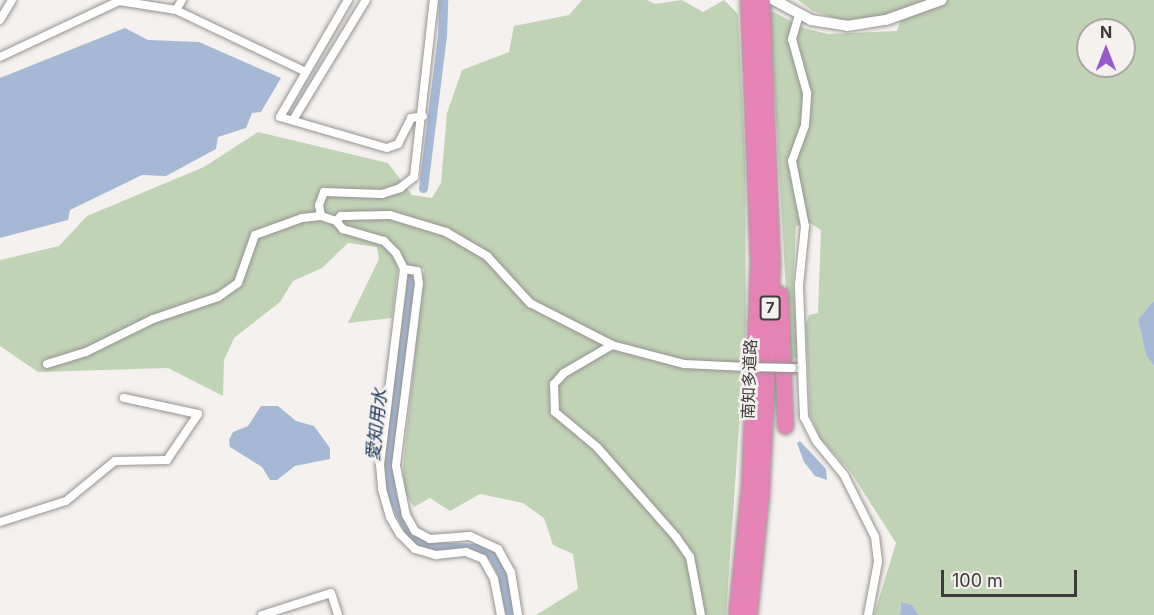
<!DOCTYPE html>
<html>
<head>
<meta charset="utf-8">
<style>
	body { margin:0 }
	#map { position:relative; width:1154px; height:615px; overflow:hidden; background:#f5f1ee; font-family:Inter,"Noto Sans JP",sans-serif }
	div>[style] { position:absolute }
	.green>* { inset:0; background:#c1d3b5 }
	.water>* { inset:0; background:#a5b9d7 }
	.canal>* { height:9px; margin:-4.5px; padding:0 4.5px; transform-origin:4.5px; border-radius:4.5px; background:#a5b9d7 }
	.roads { filter:drop-shadow(0 0 2px #95928f) drop-shadow(0 0 2px #95928f) }
	.minor>* { height:8px; margin:-4px; padding:0 4px; transform-origin:4px; border-radius:4px; background:#fff }
	.tertiary>* { height:10px; margin:-5px; padding:0 5px; transform-origin:5px; border-radius:5px; background:#fff }
	.motorway>* { height:15px; margin:-7.5px; padding:0 7.5px; transform-origin:7.5px; border-radius:7.5px; background:#e583b7 }
	.bridges { filter:drop-shadow(0 0 2px #95928f) drop-shadow(0 0 2px #95928f) }
	.minor-bridge>* { height:8px; margin:-4px; padding:0 4px; transform-origin:4px; border-radius:4px; background:#fff }
	span { translate:-50% -50%; white-space:nowrap; text-align:center; line-height:1.15; -webkit-text-stroke:5px #f5f1ee; paint-order:stroke }
	.shield-label span { padding:2px 4px; background:#f5f1ee; border:2px solid; border-radius:4px; -webkit-text-stroke-width:0 }
	.shield-label { font-size:15px; color:#3d3b3a; font-weight:700 }
	.street-label { font-size:16px; color:#3d3b3a }
	.water-label { font-size:18px; color:#19345b; font-style:italic }
	.north { position:absolute; left:1076px; top:18px; width:60px; height:60px; box-sizing:border-box; background:#f5f1ee; border:2px solid #aba8a6; border-radius:50%; rotate:0deg; font-size:16px; font-weight:700; line-height:24px; text-align:center; color:#3d3b3a }
	.north::after { content:''; display:block; margin:auto; width:21px; height:27px; background:#9a58cd; clip-path:polygon(50% 0,100% 100%,50% 72%,0 100%) }
	.scale { position:absolute; left:941px; top:570px; width:136px; height:27px; box-sizing:border-box; border:3px solid #3d3b3a; border-top:0; padding-left:8px; font-size:18px; line-height:21px; white-space:nowrap; color:#3d3b3a; -webkit-text-stroke:4px #f5f1ee; paint-order:stroke }
</style>
</head>
<body>
<div id="map">
	<div class="green">
		<i style="clip-path:polygon(582px 0,647px 0,655px 4px,682px 0,703px 12px,724px 0,738px 14px,745px 158px,746px 326px,726px 615px,536px 615px,578px 589px,573px 554px,553px 545px,544px 518px,523px 503px,480px 494px,450px 511px,430px 498px,414px 507px,405px 493px,403px 467px,424px 269px,398px 266px,392px 318px,348px 323px,379px 259px,377px 247px,348px 243px,322px 268px,293px 281px,280px 302px,234px 338px,224px 360px,223px 396px,168px 368px,38px 372px,0 346px,0 260px,59px 246px,87px 216px,204px 167px,258px 132px,388px 163px,412px 195px,432px 198px,441px 183px,447px 113px,462px 70px,509px 52px,514px 26px,569px 15px)"></i>
		<i style="clip-path:polygon(evenodd,798px 0,1154px 0,1154px 301px,1138px 319px,1146px 355px,1154px 366px,1154px 615px,919px 615px,912px 605px,901px 602px,900px 615px,874px 615px,896px 543px,850px 471px,820px 438px,810px 414px,806px 325px,809px 315px,818px 313px,821px 230px,810px 223px,796px 226px,793px 287px,798px 356px,790px 362px,770px 10px,804px 28px,828px 34px,897px 31px,901px 19px,840px 20px,813px 11px,798px 0,1088px 30px,1124px 30px,1124px 66px,1088px 66px,1088px 30px)"></i>
	</div>
	<div class="water">
		<i style="clip-path:polygon(125px 28px,148px 40px,199px 42px,281px 78px,261px 112px,252px 113px,246px 128px,218px 137px,216px 149px,166px 176px,142px 175px,70px 210px,68px 220px,0 238px,0 78px)"></i>
		<i style="clip-path:polygon(1154px 301px,1154px 366px,1146px 355px,1138px 319px)"></i>
		<i style="clip-path:polygon(261px 406px,278px 406px,296px 421px,314px 426px,330px 448px,330px 459px,295px 466px,277px 480px,270px 480px,262px 467px,230px 447px,229px 440px,233px 432px,248px 426px)"></i>
		<i style="clip-path:polygon(800px 441px,826px 469px,827px 480px,815px 476px,804px 462px,797px 443px)"></i>
		<i style="clip-path:polygon(901px 602px,912px 605px,919px 615px,900px 615px)"></i>
	</div>
	<div class="canal">
		<i style="left:423px;top:188px;width:153px;rotate:-82.9deg"></i>
		<i style="left:442px;top:36px;width:36px;rotate:-88deg"></i>
		<i style="left:412px;top:273px;width:194px;rotate:97.1deg"></i>
		<i style="left:388px;top:466px;width:31px;rotate:83deg"></i>
		<i style="left:392px;top:497px;width:43px;rotate:64deg"></i>
		<i style="left:411px;top:536px;width:19px;rotate:32deg"></i>
		<i style="left:427px;top:546px;width:51px;rotate:2.2deg"></i>
		<i style="left:478px;top:548px;width:16px;rotate:27deg"></i>
		<i style="left:492px;top:555px;width:18px;rotate:61deg"></i>
		<i style="left:501px;top:571px;width:45px;rotate:78.4deg"></i>
	</div>
	<div class="roads">
		<div class="minor">
			<i style="left:348px;top:0;width:135px;rotate:120.2deg"></i>
			<i style="left:280px;top:117px;width:111px;rotate:16.2deg"></i>
			<i style="left:387px;top:148px;width:12px;rotate:-20deg"></i>
			<i style="left:398px;top:144px;width:29px;rotate:-63deg"></i>
			<i style="left:411px;top:118px;width:12px;rotate:-9deg"></i>
			<i style="left:176px;top:10px;width:12px;rotate:-59deg"></i>
			<i style="left:0;top:20px;width:23px;rotate:-59deg"></i>
			<i style="left:0;top:57px;width:132px;rotate:-25.2deg"></i>
			<i style="left:119px;top:1px;width:58px;rotate:9deg"></i>
			<i style="left:176px;top:10px;width:144px;rotate:25.5deg"></i>
			<i style="left:293px;top:120px;width:140px;rotate:-58.7deg"></i>
			<i style="left:321px;top:216px;width:11px;rotate:-100deg"></i>
			<i style="left:319px;top:205px;width:14px;rotate:-69deg"></i>
			<i style="left:324px;top:192px;width:58px;rotate:2deg"></i>
			<i style="left:382px;top:194px;width:19px;rotate:-18deg"></i>
			<i style="left:400px;top:188px;width:18px;rotate:-38deg"></i>
			<i style="left:414px;top:177px;width:178px;rotate:-83.6deg"></i>
			<i style="left:336px;top:221px;width:11px;rotate:49deg"></i>
			<i style="left:343px;top:229px;width:43px;rotate:16.3deg"></i>
			<i style="left:384px;top:241px;width:17px;rotate:45deg"></i>
			<i style="left:396px;top:253px;width:18px;rotate:63deg"></i>
			<i style="left:404px;top:269px;width:196px;rotate:97deg"></i>
			<i style="left:380px;top:464px;width:25px;rotate:85deg"></i>
			<i style="left:382px;top:489px;width:29px;rotate:74deg"></i>
			<i style="left:390px;top:517px;width:20px;rotate:60deg"></i>
			<i style="left:400px;top:534px;width:21px;rotate:45deg"></i>
			<i style="left:415px;top:549px;width:22px;rotate:16deg"></i>
			<i style="left:436px;top:555px;width:30px;rotate:-6deg"></i>
			<i style="left:466px;top:552px;width:18px;rotate:22deg"></i>
			<i style="left:483px;top:559px;width:23px;rotate:61deg"></i>
			<i style="left:494px;top:579px;width:37px;rotate:79deg"></i>
			<i style="left:404px;top:269px;width:13px;rotate:9deg"></i>
			<i style="left:417px;top:271px;width:12px;rotate:81deg"></i>
			<i style="left:419px;top:283px;width:184px;rotate:97.2deg"></i>
			<i style="left:396px;top:466px;width:50px;rotate:78.5deg"></i>
			<i style="left:406px;top:515px;width:18px;rotate:61deg"></i>
			<i style="left:415px;top:531px;width:17px;rotate:28deg"></i>
			<i style="left:430px;top:539px;width:40px;rotate:-4.3deg"></i>
			<i style="left:470px;top:536px;width:31px;rotate:25deg"></i>
			<i style="left:498px;top:549px;width:26px;rotate:61deg"></i>
			<i style="left:511px;top:572px;width:44px;rotate:80.8deg"></i>
			<i style="left:612px;top:345px;width:56px;rotate:149.7deg"></i>
			<i style="left:564px;top:373px;width:15px;rotate:132deg"></i>
			<i style="left:554px;top:384px;width:28px;rotate:88deg"></i>
			<i style="left:555px;top:412px;width:55px;rotate:39.8deg"></i>
			<i style="left:597px;top:447px;width:120px;rotate:48.7deg"></i>
			<i style="left:676px;top:537px;width:24px;rotate:55deg"></i>
			<i style="left:690px;top:557px;width:59px;rotate:79.3deg"></i>
			<i style="left:47px;top:364px;width:41px;rotate:-17.1deg"></i>
			<i style="left:86px;top:352px;width:75px;rotate:-26.2deg"></i>
			<i style="left:153px;top:319px;width:69px;rotate:-18.7deg"></i>
			<i style="left:218px;top:297px;width:24px;rotate:-35deg"></i>
			<i style="left:238px;top:283px;width:51px;rotate:-70.5deg"></i>
			<i style="left:255px;top:235px;width:50px;rotate:-19.9deg"></i>
			<i style="left:302px;top:218px;width:19px;rotate:-6deg"></i>
			<i style="left:321px;top:216px;width:16px;rotate:18deg"></i>
			<i style="left:336px;top:221px;width:7px;rotate:-45deg"></i>
			<i style="left:341px;top:216px;width:49px;rotate:-1.2deg"></i>
			<i style="left:390px;top:215px;width:59px;rotate:16.9deg"></i>
			<i style="left:446px;top:232px;width:48px;rotate:30.3deg"></i>
			<i style="left:487px;top:256px;width:64px;rotate:47.5deg"></i>
			<i style="left:530px;top:303px;width:92px;rotate:27.1deg"></i>
			<i style="left:612px;top:345px;width:74px;rotate:14.8deg"></i>
			<i style="left:684px;top:364px;width:63px;rotate:2.7deg"></i>
			<i style="left:792px;top:368px;width:10px"></i>
			<i style="left:802px;top:368px;width:83px;rotate:-92.1deg"></i>
			<i style="left:799px;top:285px;width:59px;rotate:-84.2deg"></i>
			<i style="left:805px;top:226px;width:66px;rotate:-101.3deg"></i>
			<i style="left:792px;top:161px;width:38px;rotate:-70deg"></i>
			<i style="left:805px;top:125px;width:32px;rotate:-86deg"></i>
			<i style="left:807px;top:93px;width:56px;rotate:-105.5deg"></i>
			<i style="left:792px;top:39px;width:25px;rotate:-74deg"></i>
			<i style="left:802px;top:368px;width:49px;rotate:87.7deg"></i>
			<i style="left:804px;top:417px;width:28px;rotate:63deg"></i>
			<i style="left:817px;top:442px;width:43px;rotate:50.7deg"></i>
			<i style="left:844px;top:475px;width:69px;rotate:63.4deg"></i>
			<i style="left:875px;top:537px;width:25px;rotate:83deg"></i>
			<i style="left:878px;top:562px;width:54px;rotate:100.7deg"></i>
			<i style="left:0;top:522px;width:69px;rotate:-17.7deg"></i>
			<i style="left:66px;top:501px;width:63px;rotate:-39.2deg"></i>
			<i style="left:115px;top:461px;width:52px;rotate:-1.1deg"></i>
			<i style="left:167px;top:460px;width:55px;rotate:-56deg"></i>
			<i style="left:198px;top:414px;width:76px;rotate:-167.8deg"></i>
			<i style="left:262px;top:615px;width:72px;rotate:-17.7deg"></i>
			<i style="left:331px;top:593px;width:23px;rotate:72deg"></i>
		</div>
		<div class="tertiary">
			<i style="left:774px;top:0;width:42px;rotate:28.4deg"></i>
			<i style="left:811px;top:20px;width:36px;rotate:9deg"></i>
			<i style="left:847px;top:26px;width:39px;rotate:-9deg"></i>
			<i style="left:886px;top:20px;width:59px;rotate:-19.7deg"></i>
		</div>
		<div class="motorway">
			<i style="left:780px;top:294px;width:132px;rotate:87.8deg"></i>
			<i style="left:736px;top:615px;width:132px;rotate:-84.3deg"></i>
			<i style="left:749px;top:484px;width:220px;rotate:-87.7deg"></i>
			<i style="left:758px;top:264px;width:264px;rotate:-92.2deg"></i>
			<i style="left:749px;top:615px;width:121px;rotate:-84.3deg"></i>
			<i style="left:761px;top:495px;width:230px;rotate:-87.3deg"></i>
			<i style="left:772px;top:265px;width:265px;rotate:-92.2deg"></i>
		</div>
	</div>
	<div class="bridges">
		<div class="minor-bridge">
			<i style="left:747px;top:367px;width:45px;rotate:1.3deg"></i>
		</div>
	</div>
	<div class="shield-label">
		<span style="left:770px;top:308px">7</span>
	</div>
	<div class="street-label">
		<span style="left:749px;top:379px;rotate:-88deg">南知多道路</span>
	</div>
	<div class="water-label">
		<span style="left:377px;top:425px;rotate:-84deg">愛知用水</span>
	</div>
	<div class="north">N</div>
	<div class="scale">100 m</div>
</div>
</body>
</html>
